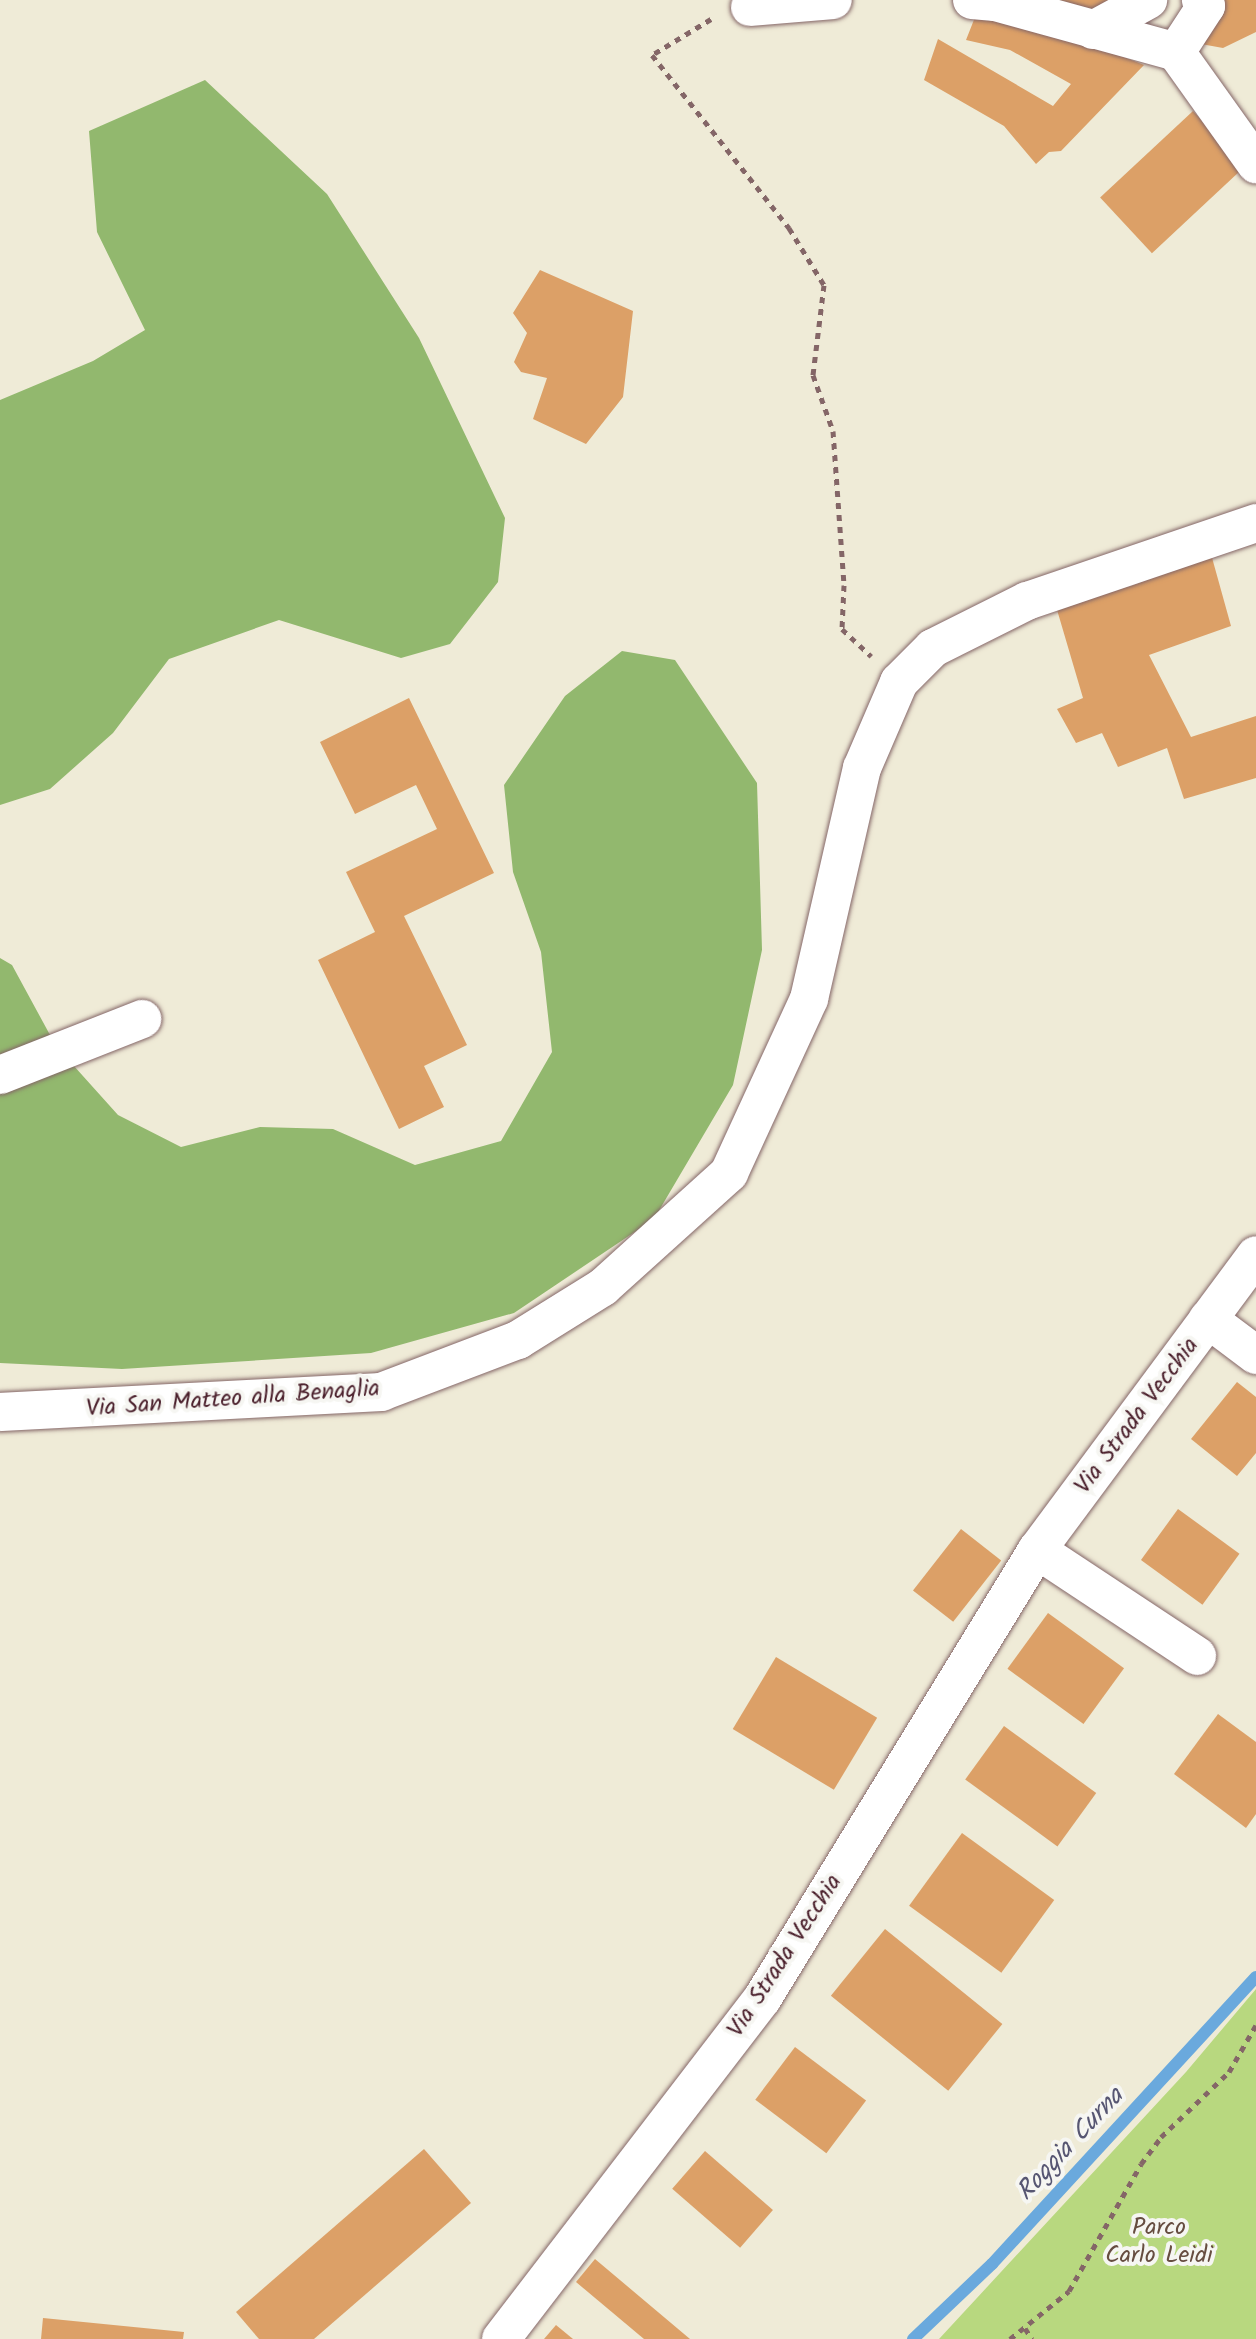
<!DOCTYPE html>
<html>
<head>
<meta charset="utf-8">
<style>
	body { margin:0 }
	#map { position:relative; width:1256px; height:2339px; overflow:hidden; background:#efebd7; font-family:Kalam,sans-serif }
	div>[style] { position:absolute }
	.green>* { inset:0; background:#b8d87f }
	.forest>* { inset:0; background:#92b86e }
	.stream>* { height:12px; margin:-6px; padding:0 6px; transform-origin:6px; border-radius:6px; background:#6aa9dd }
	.building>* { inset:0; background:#dca067; transform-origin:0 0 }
	.path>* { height:5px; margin-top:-2.5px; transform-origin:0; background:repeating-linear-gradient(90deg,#846667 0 6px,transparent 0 12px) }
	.roads { filter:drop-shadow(0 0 2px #846667) drop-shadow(0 0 2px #846667) }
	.minor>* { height:38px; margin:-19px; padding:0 19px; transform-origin:19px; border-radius:19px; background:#fff }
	span { translate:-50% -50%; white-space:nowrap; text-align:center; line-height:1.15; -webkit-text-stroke:8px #f6f6f2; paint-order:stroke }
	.street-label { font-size:24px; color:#4a1f2b }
	.park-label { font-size:24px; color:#664d40 }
	.water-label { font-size:26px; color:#575672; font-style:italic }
</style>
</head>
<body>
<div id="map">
	<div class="green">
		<i style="clip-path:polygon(1256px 1989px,1256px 2339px,939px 2339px,1186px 2072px)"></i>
	</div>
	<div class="forest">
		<i style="clip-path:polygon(205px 80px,327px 194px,419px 338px,505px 518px,498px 582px,450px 644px,401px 658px,279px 620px,169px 659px,113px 733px,50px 789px,0 805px,0 400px,93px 361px,145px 330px,97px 232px,89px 131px)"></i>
		<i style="clip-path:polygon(622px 651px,675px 660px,757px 783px,762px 950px,733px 1085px,654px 1219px,514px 1313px,371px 1353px,122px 1369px,0 1363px,0 958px,12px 965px,56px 1046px,118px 1115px,181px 1147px,260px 1127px,333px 1129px,415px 1165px,501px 1141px,552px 1052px,541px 952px,513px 872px,504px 785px,565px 696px)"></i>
	</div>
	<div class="stream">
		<i style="left:913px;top:2339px;width:109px;rotate:-43.5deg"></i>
		<i style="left:992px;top:2264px;width:390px;rotate:-47.4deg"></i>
	</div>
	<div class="building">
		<i style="clip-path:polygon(1008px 0,1118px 0,1092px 11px)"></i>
		<i style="clip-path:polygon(1224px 0,1256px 0,1256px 32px,1223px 48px,1201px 44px)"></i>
		<i style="clip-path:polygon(981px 2px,1034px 21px,1144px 65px,1061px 151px,1049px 152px,1036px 164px,1004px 126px,924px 80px,938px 39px,1053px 106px,1071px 84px,1010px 50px,966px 40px)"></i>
		<i style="left:1193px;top:111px;width:76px;height:127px;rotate:47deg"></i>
		<i style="clip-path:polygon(540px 270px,633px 311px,623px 397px,586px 444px,533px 419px,547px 378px,521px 372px,514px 362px,527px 333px,513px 313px)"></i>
		<i style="clip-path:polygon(1211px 554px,1231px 626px,1149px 655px,1191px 737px,1256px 716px,1256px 778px,1184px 799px,1167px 748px,1118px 767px,1102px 733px,1076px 743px,1057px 709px,1083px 698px,1055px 603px,1131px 586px)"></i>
		<i style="clip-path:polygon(409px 698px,494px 873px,404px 916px,467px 1045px,424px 1066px,444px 1107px,399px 1129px,318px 960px,375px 932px,346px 872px,437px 829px,416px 785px,355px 814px,320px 742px)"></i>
		<i style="clip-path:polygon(1237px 1382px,1256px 1397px,1256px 1453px,1237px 1476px,1191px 1439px)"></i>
		<i style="left:1178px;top:1509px;width:76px;height:63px;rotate:36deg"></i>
		<i style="left:961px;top:1529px;width:51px;height:78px;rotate:38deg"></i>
		<i style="left:1048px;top:1613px;width:94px;height:69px;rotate:36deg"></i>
		<i style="left:776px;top:1657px;width:118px;height:84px;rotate:31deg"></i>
		<i style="clip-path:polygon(1218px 1714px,1256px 1742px,1256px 1814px,1246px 1828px,1174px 1774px)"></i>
		<i style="left:1004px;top:1726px;width:114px;height:66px;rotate:36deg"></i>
		<i style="left:962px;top:1833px;width:114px;height:90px;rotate:36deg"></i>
		<i style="left:885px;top:1929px;width:151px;height:86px;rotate:39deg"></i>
		<i style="left:795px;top:2047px;width:89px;height:66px;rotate:37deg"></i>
		<i style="clip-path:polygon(424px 2149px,471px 2203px,314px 2339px,259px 2339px,236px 2312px)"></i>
		<i style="left:705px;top:2151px;width:90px;height:50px;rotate:41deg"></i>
		<i style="clip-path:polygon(595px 2259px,690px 2339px,644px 2339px,576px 2282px)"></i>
		<i style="clip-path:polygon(43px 2318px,184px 2332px,183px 2339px,41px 2339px)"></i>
		<i style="clip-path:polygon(556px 2325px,573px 2339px,544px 2339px)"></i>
	</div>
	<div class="path">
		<i style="left:711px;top:19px;width:69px;rotate:148.6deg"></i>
		<i style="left:652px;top:55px;width:221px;rotate:51.6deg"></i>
		<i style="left:789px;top:228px;width:67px;rotate:58.4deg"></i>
		<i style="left:824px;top:285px;width:91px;rotate:97deg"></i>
		<i style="left:813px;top:375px;width:59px;rotate:70.3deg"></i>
		<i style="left:833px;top:431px;width:154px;rotate:85.9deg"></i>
		<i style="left:844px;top:585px;width:44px;rotate:92.6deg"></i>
		<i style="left:842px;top:629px;width:40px;rotate:43deg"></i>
		<i style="left:1025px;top:2328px;width:13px;rotate:58deg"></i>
		<i style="left:1010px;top:2339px;width:76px;rotate:-39.1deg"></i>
		<i style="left:1069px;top:2291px;width:146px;rotate:-60.4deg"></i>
		<i style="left:1141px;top:2164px;width:34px;rotate:-53deg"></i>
		<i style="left:1161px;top:2137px;width:94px;rotate:-43.7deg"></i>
		<i style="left:1229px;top:2072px;width:54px;rotate:-60.1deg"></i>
	</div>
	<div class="roads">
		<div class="minor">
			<i style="left:972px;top:0;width:23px;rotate:5deg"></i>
			<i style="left:995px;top:2px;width:188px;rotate:15.4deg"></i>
			<i style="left:1176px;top:52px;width:138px;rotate:54.5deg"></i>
			<i style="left:750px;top:7px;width:83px;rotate:-4.8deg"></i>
			<i style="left:1093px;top:30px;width:63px;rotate:-28.6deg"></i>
			<i style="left:1176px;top:52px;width:55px;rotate:-56.9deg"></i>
			<i style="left:1206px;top:6px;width:8px;rotate:-130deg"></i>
			<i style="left:0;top:1075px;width:153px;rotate:-21.5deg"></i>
			<i style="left:1208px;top:1319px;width:60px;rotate:36.9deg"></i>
			<i style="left:0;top:1412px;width:382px;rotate:-3deg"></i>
			<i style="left:381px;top:1392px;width:147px;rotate:-20.8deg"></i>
			<i style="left:518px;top:1340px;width:100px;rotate:-31.9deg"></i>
			<i style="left:603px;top:1287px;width:170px;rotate:-42.1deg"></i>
			<i style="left:729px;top:1173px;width:192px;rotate:-65.3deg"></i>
			<i style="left:809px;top:999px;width:237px;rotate:-77.1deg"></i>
			<i style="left:862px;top:768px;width:94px;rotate:-66.7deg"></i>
			<i style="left:899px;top:682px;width:48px;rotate:-45deg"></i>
			<i style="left:933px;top:648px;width:105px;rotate:-26.6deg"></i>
			<i style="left:1027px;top:601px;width:242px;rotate:-18.8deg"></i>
			<i style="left:1037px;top:1550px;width:192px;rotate:33.5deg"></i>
			<i style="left:501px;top:2339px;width:429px;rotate:-52.5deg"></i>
			<i style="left:762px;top:1999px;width:527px;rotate:-58.51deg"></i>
			<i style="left:1037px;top:1550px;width:367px;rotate:-53.4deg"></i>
		</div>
	</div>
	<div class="street-label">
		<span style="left:233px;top:1399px;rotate:-4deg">Via San Matteo alla Benaglia</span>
		<span style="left:1137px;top:1416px;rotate:-53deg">Via Strada Vecchia</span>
		<span style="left:785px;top:1956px;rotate:-57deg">Via Strada Vecchia</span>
	</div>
	<div class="park-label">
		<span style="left:1159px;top:2242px">Parco<br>Carlo Leidi</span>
	</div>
	<div class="water-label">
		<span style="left:1071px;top:2145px;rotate:-47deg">Roggia Curna</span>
	</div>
</div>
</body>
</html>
